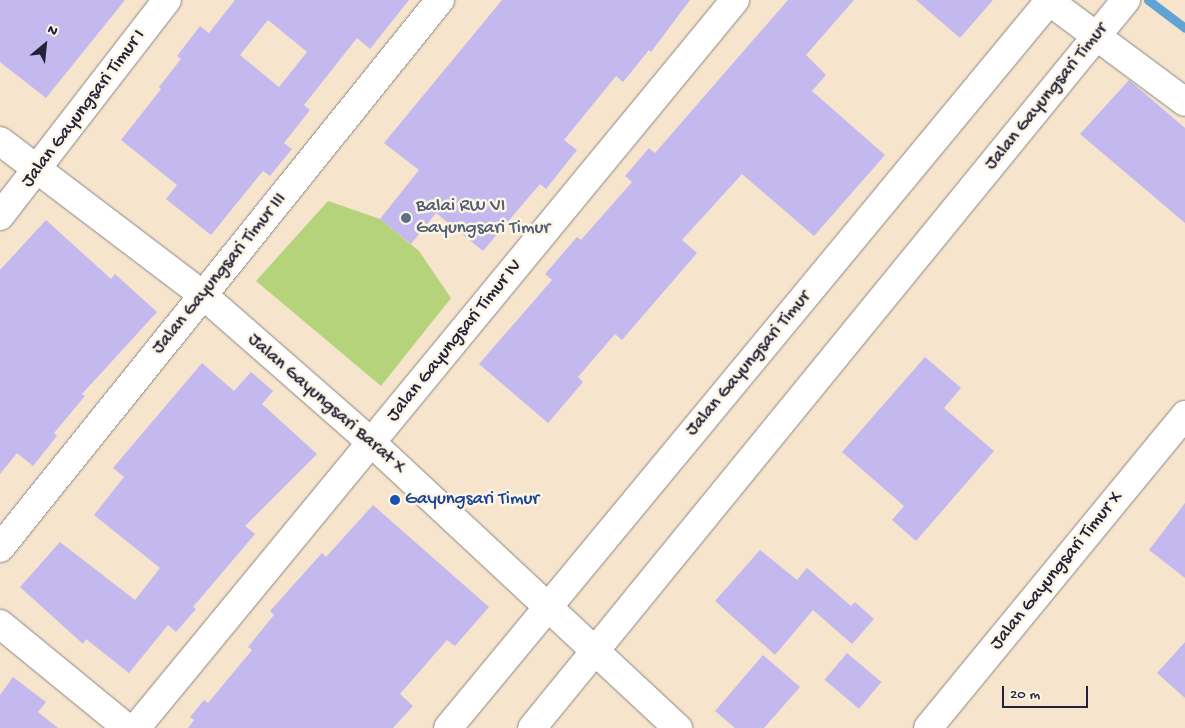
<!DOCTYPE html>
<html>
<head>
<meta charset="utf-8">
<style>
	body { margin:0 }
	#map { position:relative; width:1185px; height:728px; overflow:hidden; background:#f6e5cc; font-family:"Gochi Hand",sans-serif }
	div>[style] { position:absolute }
	.green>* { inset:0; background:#b5d37a }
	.stream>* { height:9px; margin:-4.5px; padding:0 4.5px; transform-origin:4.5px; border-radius:4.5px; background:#60a4d5 }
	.building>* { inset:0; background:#c3b9ef; transform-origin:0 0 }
	.roads { filter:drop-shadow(0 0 1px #8c8484) drop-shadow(0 0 1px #8c8484) }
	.minor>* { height:28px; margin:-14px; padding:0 14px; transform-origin:14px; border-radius:14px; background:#fff }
	.dots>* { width:14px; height:14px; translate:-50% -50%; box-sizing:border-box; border:2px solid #fcf5e5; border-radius:50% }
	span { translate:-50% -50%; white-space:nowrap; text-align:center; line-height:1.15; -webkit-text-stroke:5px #fcf5e5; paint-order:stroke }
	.street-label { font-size:19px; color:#22223b }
	.service-label { font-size:19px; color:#4e5e75 }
	.left { translate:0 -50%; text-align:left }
	.transit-label { font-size:19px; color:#164399 }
	.north { position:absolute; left:20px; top:20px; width:50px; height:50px; -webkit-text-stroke:4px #fcf5e5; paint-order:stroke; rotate:28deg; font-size:14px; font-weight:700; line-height:20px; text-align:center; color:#22223b }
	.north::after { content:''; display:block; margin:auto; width:18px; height:22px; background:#22223b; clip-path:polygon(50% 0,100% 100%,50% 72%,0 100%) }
	.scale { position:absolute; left:1002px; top:686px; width:86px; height:22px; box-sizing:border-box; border:2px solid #22223b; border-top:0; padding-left:6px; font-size:15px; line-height:18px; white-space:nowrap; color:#22223b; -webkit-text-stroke:4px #fcf5e5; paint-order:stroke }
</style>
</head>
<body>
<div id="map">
	<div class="green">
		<i style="clip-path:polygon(328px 201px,380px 219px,419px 251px,451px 298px,381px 386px,256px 281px)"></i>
	</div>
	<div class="stream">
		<i style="left:1148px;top:0;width:46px;rotate:37.1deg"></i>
	</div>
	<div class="building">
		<i style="clip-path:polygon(0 0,125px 0,46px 98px,0 62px)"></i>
		<i style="clip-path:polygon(evenodd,235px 0,409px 0,370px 49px,357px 38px,304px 105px,310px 110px,284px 143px,292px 149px,270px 176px,263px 171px,211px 235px,166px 199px,177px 185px,121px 140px,161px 89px,159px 87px,181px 59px,177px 56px,200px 26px,209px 33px,235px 0,268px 20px,307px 52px,279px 87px,240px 55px,268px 20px)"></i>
		<i style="clip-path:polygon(502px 0,690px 0,651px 52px,649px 50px,623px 82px,616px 76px,564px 140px,577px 150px,546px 189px,540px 184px,483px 251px,436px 213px,411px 244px,380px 219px,419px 170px,384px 143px)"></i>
		<i style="clip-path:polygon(788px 0,854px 0,806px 55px,826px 75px,812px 91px,885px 155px,814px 236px,742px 174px,682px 240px,697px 253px,622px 340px,615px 334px,578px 377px,583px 382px,548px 423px,479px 364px,552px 280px,545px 274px,577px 237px,581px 240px,632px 182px,625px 176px,649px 148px,655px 153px)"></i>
		<i style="clip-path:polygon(916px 0,993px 0,960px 38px)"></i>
		<i style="clip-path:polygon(1129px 80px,1185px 128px,1185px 223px,1080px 134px)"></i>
		<i style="clip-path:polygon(46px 220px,111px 279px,115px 274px,157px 312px,82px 394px,85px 396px,54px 433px,57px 436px,33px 466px,17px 453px,0 474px,0 270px)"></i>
		<i style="clip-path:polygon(925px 357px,961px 388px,944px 408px,994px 451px,916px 541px,892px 520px,904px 506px,842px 452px)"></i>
		<i style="clip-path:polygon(202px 363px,234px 391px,251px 372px,273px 391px,262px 404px,317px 454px,245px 526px,255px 534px,193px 607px,196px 609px,176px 632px,168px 625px,129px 673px,86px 639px,83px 644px,20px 587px,60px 542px,135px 600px,160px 568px,94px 515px,124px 477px,113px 468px)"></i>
		<i style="clip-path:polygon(1185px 503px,1185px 578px,1149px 550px)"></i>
		<i style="clip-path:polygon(373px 505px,489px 607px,455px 646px,447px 640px,400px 694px,413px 706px,393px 728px,188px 728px,194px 720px,190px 717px,204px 700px,208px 703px,252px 650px,248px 647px,274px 615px,270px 611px,322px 553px,326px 557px)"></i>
		<i style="clip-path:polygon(760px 550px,797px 580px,807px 568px,851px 606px,855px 602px,874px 619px,852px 644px,813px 610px,775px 655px,715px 601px)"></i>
		<i style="clip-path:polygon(1185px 642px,1185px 698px,1157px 673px)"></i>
		<i style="left:847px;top:653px;width:45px;height:35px;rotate:40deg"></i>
		<i style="clip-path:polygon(763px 655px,800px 687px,764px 728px,735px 728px,715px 711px)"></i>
		<i style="clip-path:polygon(13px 677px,46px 702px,38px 712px,58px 728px,0 728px,0 695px)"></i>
	</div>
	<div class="roads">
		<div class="minor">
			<i style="left:1049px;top:1px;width:169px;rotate:36.6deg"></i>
			<i style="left:0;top:141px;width:255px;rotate:37.2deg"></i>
			<i style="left:203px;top:295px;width:223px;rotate:41.2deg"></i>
			<i style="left:371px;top:442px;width:420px;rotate:43deg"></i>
			<i style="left:0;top:216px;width:273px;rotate:-52.3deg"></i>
			<i style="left:0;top:548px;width:703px;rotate:-51.24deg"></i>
			<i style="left:0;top:624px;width:164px;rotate:39.3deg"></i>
			<i style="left:136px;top:728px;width:943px;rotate:-50.55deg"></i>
			<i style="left:448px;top:728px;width:945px;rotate:-50.41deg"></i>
			<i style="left:532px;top:728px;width:940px;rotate:-50.79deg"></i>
			<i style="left:928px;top:728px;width:405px;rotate:-50.6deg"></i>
		</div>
	</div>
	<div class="dots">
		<i style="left:406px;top:218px;background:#5c6f8a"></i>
		<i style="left:395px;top:500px;background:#1a4fb4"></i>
	</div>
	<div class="street-label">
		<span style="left:1047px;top:97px;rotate:-51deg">Jalan Gayungsari Timur</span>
		<span style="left:84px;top:109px;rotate:-53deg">Jalan Gayungsari Timur I</span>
		<span style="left:220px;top:274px;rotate:-51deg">Jalan Gayungsari Timur III</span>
		<span style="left:455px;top:341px;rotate:-51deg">Jalan Gayungsari Timur IV</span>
		<span style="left:749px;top:364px;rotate:-50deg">Jalan Gayungsari Timur</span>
		<span style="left:326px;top:404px;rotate:41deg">Jalan Gayungsari Barat X</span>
		<span style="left:1057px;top:571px;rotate:-51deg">Jalan Gayungsari Timur X</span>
	</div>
	<div class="service-label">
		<span class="left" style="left:416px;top:218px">Balai RW VI<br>Gayungsari Timur</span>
	</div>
	<div class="transit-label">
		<span class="left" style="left:405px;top:500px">Gayungsari Timur</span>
	</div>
	<div class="north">N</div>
	<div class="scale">20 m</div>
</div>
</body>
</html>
